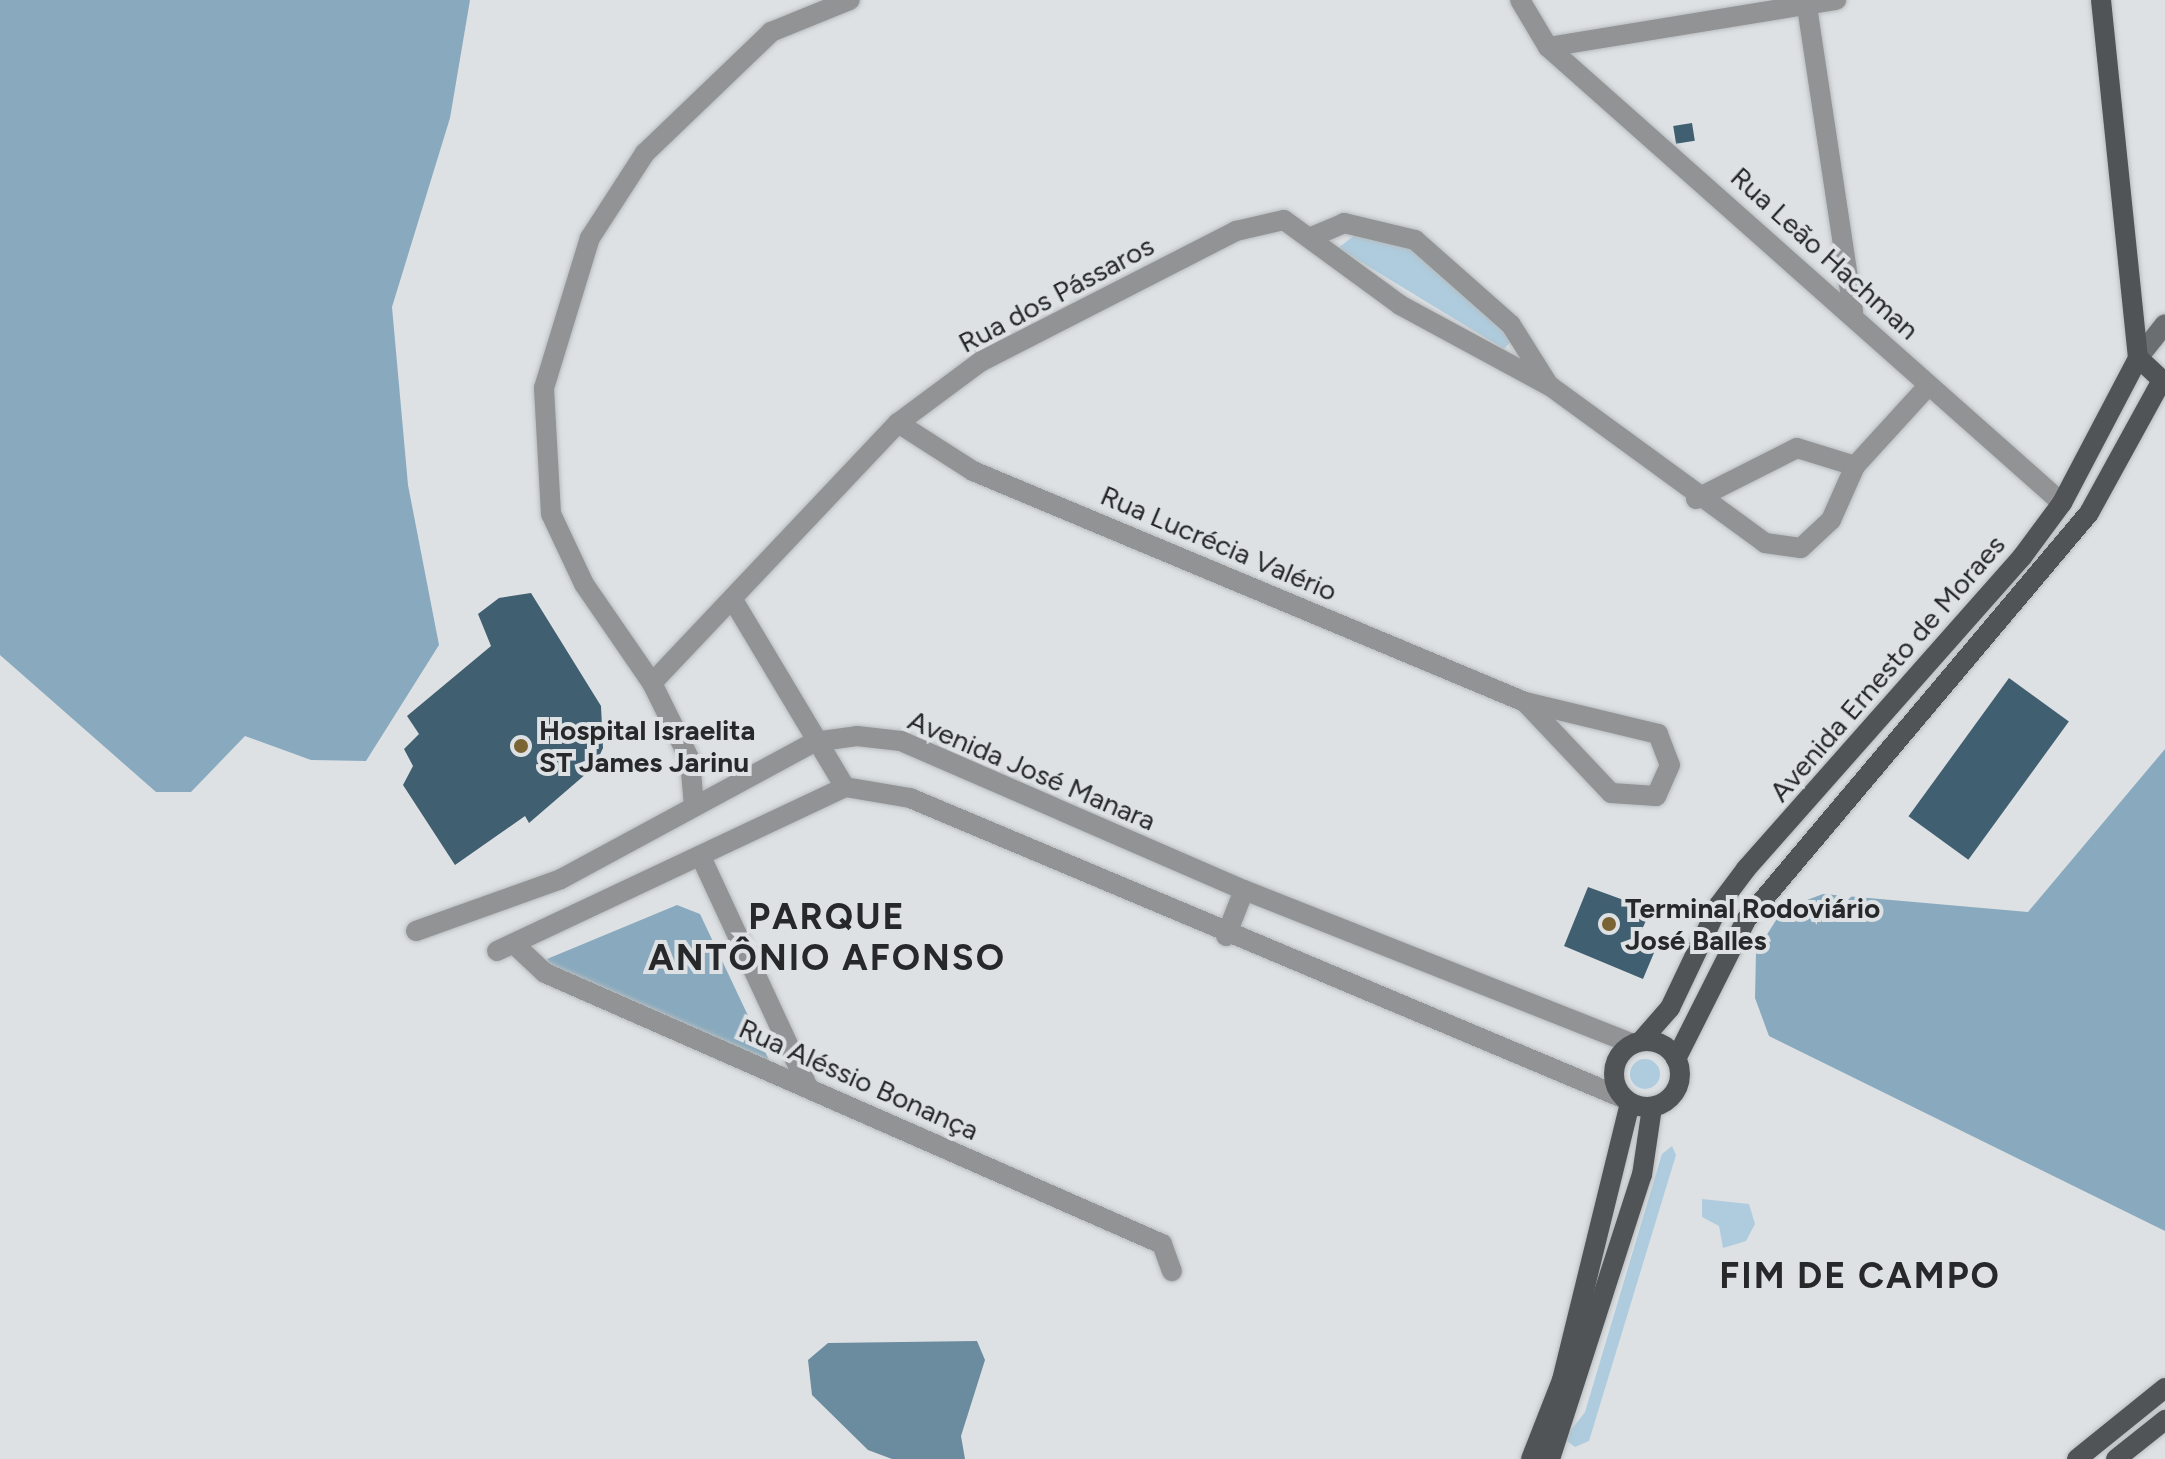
<!DOCTYPE html>
<html>
<head>
<meta charset="utf-8">
<style>
	body { margin:0 }
	#map { position:relative; width:2165px; height:1459px; overflow:hidden; background:#dde1e4; font-family:Figtree,sans-serif }
	div>[style] { position:absolute }
	.green>* { inset:0; background:#aeccde }
	.round { border-radius:50% }
	.forest>* { inset:0; background:#89aabe }
	.water>* { inset:0; background:#6b8b9e }
	.building>* { inset:0; background:#405f71; transform-origin:0 0 }
	.roads { filter:drop-shadow(0 0 2px #b8bcbf) drop-shadow(0 0 2px #b8bcbf) }
	.street>* { height:20px; margin:-10px; padding:0 10px; transform-origin:10px; border-radius:10px; background:#919394 }
	.secondary>* { height:20px; margin:-10px; padding:0 10px; transform-origin:10px; border-radius:10px; background:#6b6e70 }
	.primary>* { height:20px; margin:-10px; padding:0 10px; transform-origin:10px; border-radius:10px; background:#505456 }
	.primary>.ring { margin:-10px; padding:0; box-sizing:content-box; background:none; border:20px solid #505456; border-radius:50% }
	.dots>* { width:22px; height:22px; translate:-50% -50%; box-sizing:border-box; border:4px solid #dde1e4; border-radius:50% }
	span { translate:-50% -50%; white-space:nowrap; text-align:center; line-height:1.15; -webkit-text-stroke:8px #dde1e4; paint-order:stroke }
	.street-label { font-size:28px; color:#262829 }
	.poi-label { font-size:28px; color:#262829; font-weight:700 }
	.left { translate:0 -50%; text-align:left }
	.district-label { font-size:36px; color:#262829; font-weight:700; letter-spacing:2px }
</style>
</head>
<body>
<div id="map">
	<div class="green">
		<i style="clip-path:polygon(1355px 235px,1403px 245px,1432px 261px,1513px 339px,1504px 349px,1338px 248px)"></i>
		<i class="round" style="left:1630px;top:1059px;width:30px;height:30px"></i>
		<i style="clip-path:polygon(1672px 1146px,1676px 1155px,1589px 1441px,1575px 1447px,1564px 1439px,1585px 1412px,1662px 1154px)"></i>
		<i style="clip-path:polygon(1702px 1199px,1749px 1204px,1755px 1224px,1746px 1241px,1723px 1248px,1719px 1226px,1702px 1217px)"></i>
	</div>
	<div class="forest">
		<i style="clip-path:polygon(0 0,470px 0,450px 118px,392px 307px,408px 485px,439px 645px,366px 761px,311px 760px,245px 736px,191px 792px,156px 792px,0 655px)"></i>
		<i style="clip-path:polygon(2165px 749px,2165px 1231px,1769px 1036px,1755px 998px,1756px 952px,1783px 909px,1823px 894px,2028px 912px)"></i>
		<i style="clip-path:polygon(677px 905px,700px 914px,769px 1060px,552px 975px,547px 959px)"></i>
	</div>
	<div class="water">
		<i style="clip-path:polygon(977px 1341px,985px 1360px,961px 1436px,965px 1459px,892px 1459px,868px 1450px,812px 1395px,808px 1360px,828px 1343px)"></i>
	</div>
	<div class="building">
		<i style="left:1692px;top:123px;width:18px;height:19px;rotate:81deg"></i>
		<i style="clip-path:polygon(531px 593px,601px 706px,603px 748px,594px 767px,529px 823px,525px 816px,455px 865px,403px 785px,413px 766px,404px 749px,419px 734px,407px 716px,491px 646px,478px 614px,499px 598px)"></i>
		<i style="left:2009px;top:678px;width:74px;height:171px;rotate:36deg"></i>
		<i style="clip-path:polygon(1588px 887px,1651px 910px,1638px 938px,1656px 948px,1643px 979px,1564px 946px)"></i>
	</div>
	<div class="roads">
		<div class="street">
			<i style="left:1520px;top:0;width:55px;rotate:59.2deg"></i>
			<i style="left:1548px;top:47px;width:687px;rotate:41.58deg"></i>
			<i style="left:1806px;top:0;width:315px;rotate:81.4deg"></i>
			<i style="left:1548px;top:47px;width:292px;rotate:-9.3deg"></i>
			<i style="left:1314px;top:236px;width:33px;rotate:-23deg"></i>
			<i style="left:1344px;top:223px;width:73px;rotate:13.5deg"></i>
			<i style="left:1415px;top:240px;width:128px;rotate:41.5deg"></i>
			<i style="left:1511px;top:325px;width:70px;rotate:57.9deg"></i>
			<i style="left:898px;top:423px;width:89px;rotate:32.6deg"></i>
			<i style="left:973px;top:471px;width:598px;rotate:22.71deg"></i>
			<i style="left:1525px;top:702px;width:137px;rotate:13.5deg"></i>
			<i style="left:1658px;top:734px;width:33px;rotate:69deg"></i>
			<i style="left:1670px;top:765px;width:34px;rotate:114deg"></i>
			<i style="left:1656px;top:796px;width:45px;rotate:-176.2deg"></i>
			<i style="left:1611px;top:793px;width:125px;rotate:-133.4deg"></i>
			<i style="left:1696px;top:499px;width:113px;rotate:-26.8deg"></i>
			<i style="left:1797px;top:448px;width:61px;rotate:17.2deg"></i>
			<i style="left:733px;top:600px;width:218px;rotate:59.1deg"></i>
			<i style="left:652px;top:683px;width:358px;rotate:-46.6deg"></i>
			<i style="left:898px;top:423px;width:102px;rotate:-36.6deg"></i>
			<i style="left:980px;top:362px;width:288px;rotate:-27.1deg"></i>
			<i style="left:1236px;top:231px;width:49px;rotate:-12.9deg"></i>
			<i style="left:1284px;top:220px;width:144px;rotate:36.2deg"></i>
			<i style="left:1400px;top:305px;width:170px;rotate:28.4deg"></i>
			<i style="left:1550px;top:386px;width:266px;rotate:36.1deg"></i>
			<i style="left:1765px;top:543px;width:36px;rotate:8deg"></i>
			<i style="left:1801px;top:548px;width:41px;rotate:-43deg"></i>
			<i style="left:1831px;top:520px;width:59px;rotate:-66deg"></i>
			<i style="left:1855px;top:466px;width:108px;rotate:-47.6deg"></i>
			<i style="left:694px;top:806px;width:46px;rotate:-95deg"></i>
			<i style="left:690px;top:760px;width:86px;rotate:-116.3deg"></i>
			<i style="left:652px;top:683px;width:120px;rotate:-124.5deg"></i>
			<i style="left:584px;top:584px;width:77px;rotate:-115.2deg"></i>
			<i style="left:551px;top:514px;width:126px;rotate:-93.2deg"></i>
			<i style="left:544px;top:388px;width:157px;rotate:-73deg"></i>
			<i style="left:590px;top:238px;width:101px;rotate:-57.1deg"></i>
			<i style="left:645px;top:153px;width:175px;rotate:-43.8deg"></i>
			<i style="left:771px;top:32px;width:85px;rotate:-22.1deg"></i>
			<i style="left:702px;top:859px;width:251px;rotate:65.1deg"></i>
			<i style="left:416px;top:931px;width:154px;rotate:-19.7deg"></i>
			<i style="left:561px;top:879px;width:288px;rotate:-28.4deg"></i>
			<i style="left:814px;top:742px;width:43px;rotate:-7.9deg"></i>
			<i style="left:857px;top:736px;width:44px;rotate:6.5deg"></i>
			<i style="left:901px;top:741px;width:374px;rotate:23.5deg"></i>
			<i style="left:1244px;top:890px;width:418px;rotate:21.6deg"></i>
			<i style="left:1226px;top:936px;width:49px;rotate:-68.6deg"></i>
			<i style="left:514px;top:944px;width:42px;rotate:43.1deg"></i>
			<i style="left:545px;top:973px;width:674px;rotate:23.71deg"></i>
			<i style="left:1162px;top:1244px;width:29px;rotate:70deg"></i>
			<i style="left:497px;top:951px;width:385px;rotate:-25.2deg"></i>
			<i style="left:845px;top:787px;width:66px;rotate:9.6deg"></i>
			<i style="left:910px;top:798px;width:774px;rotate:22.82deg"></i>
		</div>
		<div class="secondary">
			<i style="left:2138px;top:358px;width:43px;rotate:-51.5deg"></i>
		</div>
		<div class="primary">
			<i class="ring" style="left:1614px;top:1041px;width:46px;height:46px"></i>
			<i style="left:1641px;top:1041px;width:44px;rotate:-48.7deg"></i>
			<i style="left:1670px;top:1008px;width:114px;rotate:-64.6deg"></i>
			<i style="left:1719px;top:905px;width:45px;rotate:-53.1deg"></i>
			<i style="left:1746px;top:869px;width:417px;rotate:-48.5deg"></i>
			<i style="left:2022px;top:557px;width:67px;rotate:-53.5deg"></i>
			<i style="left:2062px;top:503px;width:164px;rotate:-62.3deg"></i>
			<i style="left:1676px;top:1059px;width:156px;rotate:-63.3deg"></i>
			<i style="left:1746px;top:920px;width:532px;rotate:-49.88deg"></i>
			<i style="left:2089px;top:513px;width:152px;rotate:-61.2deg"></i>
			<i style="left:2162px;top:380px;width:33px;rotate:-137deg"></i>
			<i style="left:2138px;top:358px;width:360px;rotate:-95.9deg"></i>
			<i style="left:1531px;top:1459px;width:85px;rotate:-68.6deg"></i>
			<i style="left:1562px;top:1380px;width:285px;rotate:-76.2deg"></i>
			<i style="left:1550px;top:1459px;width:299px;rotate:-72.1deg"></i>
			<i style="left:1642px;top:1175px;width:69px;rotate:-81.6deg"></i>
			<i style="left:2077px;top:1459px;width:113px;rotate:-38.9deg"></i>
			<i style="left:2116px;top:1459px;width:63px;rotate:-38.5deg"></i>
		</div>
	</div>
	<div class="dots">
		<i style="left:521px;top:746px;background:#7a6434"></i>
		<i style="left:1609px;top:924px;background:#7a6434"></i>
	</div>
	<div class="street-label">
		<span style="left:1825px;top:253px;rotate:42deg">Rua Leão Hachman</span>
		<span style="left:1056px;top:294px;rotate:-28deg">Rua dos Pássaros</span>
		<span style="left:1219px;top:543px;rotate:23deg">Rua Lucrécia Valério</span>
		<span style="left:1887px;top:668px;rotate:-49deg">Avenida Ernesto de Moraes</span>
		<span style="left:1032px;top:770px;rotate:23deg">Avenida José Manara</span>
		<span style="left:859px;top:1079px;rotate:24deg">Rua Aléssio Bonança</span>
	</div>
	<div class="poi-label">
		<span class="left" style="left:539px;top:746px">Hospital Israelita<br>ST James Jarinu</span>
		<span class="left" style="left:1625px;top:924px">Terminal Rodoviário<br>José Balles</span>
	</div>
	<div class="district-label">
		<span style="left:827px;top:937px">PARQUE<br>ANTÔNIO AFONSO</span>
		<span style="left:1860px;top:1276px">FIM DE CAMPO</span>
	</div>
</div>
</body>
</html>
